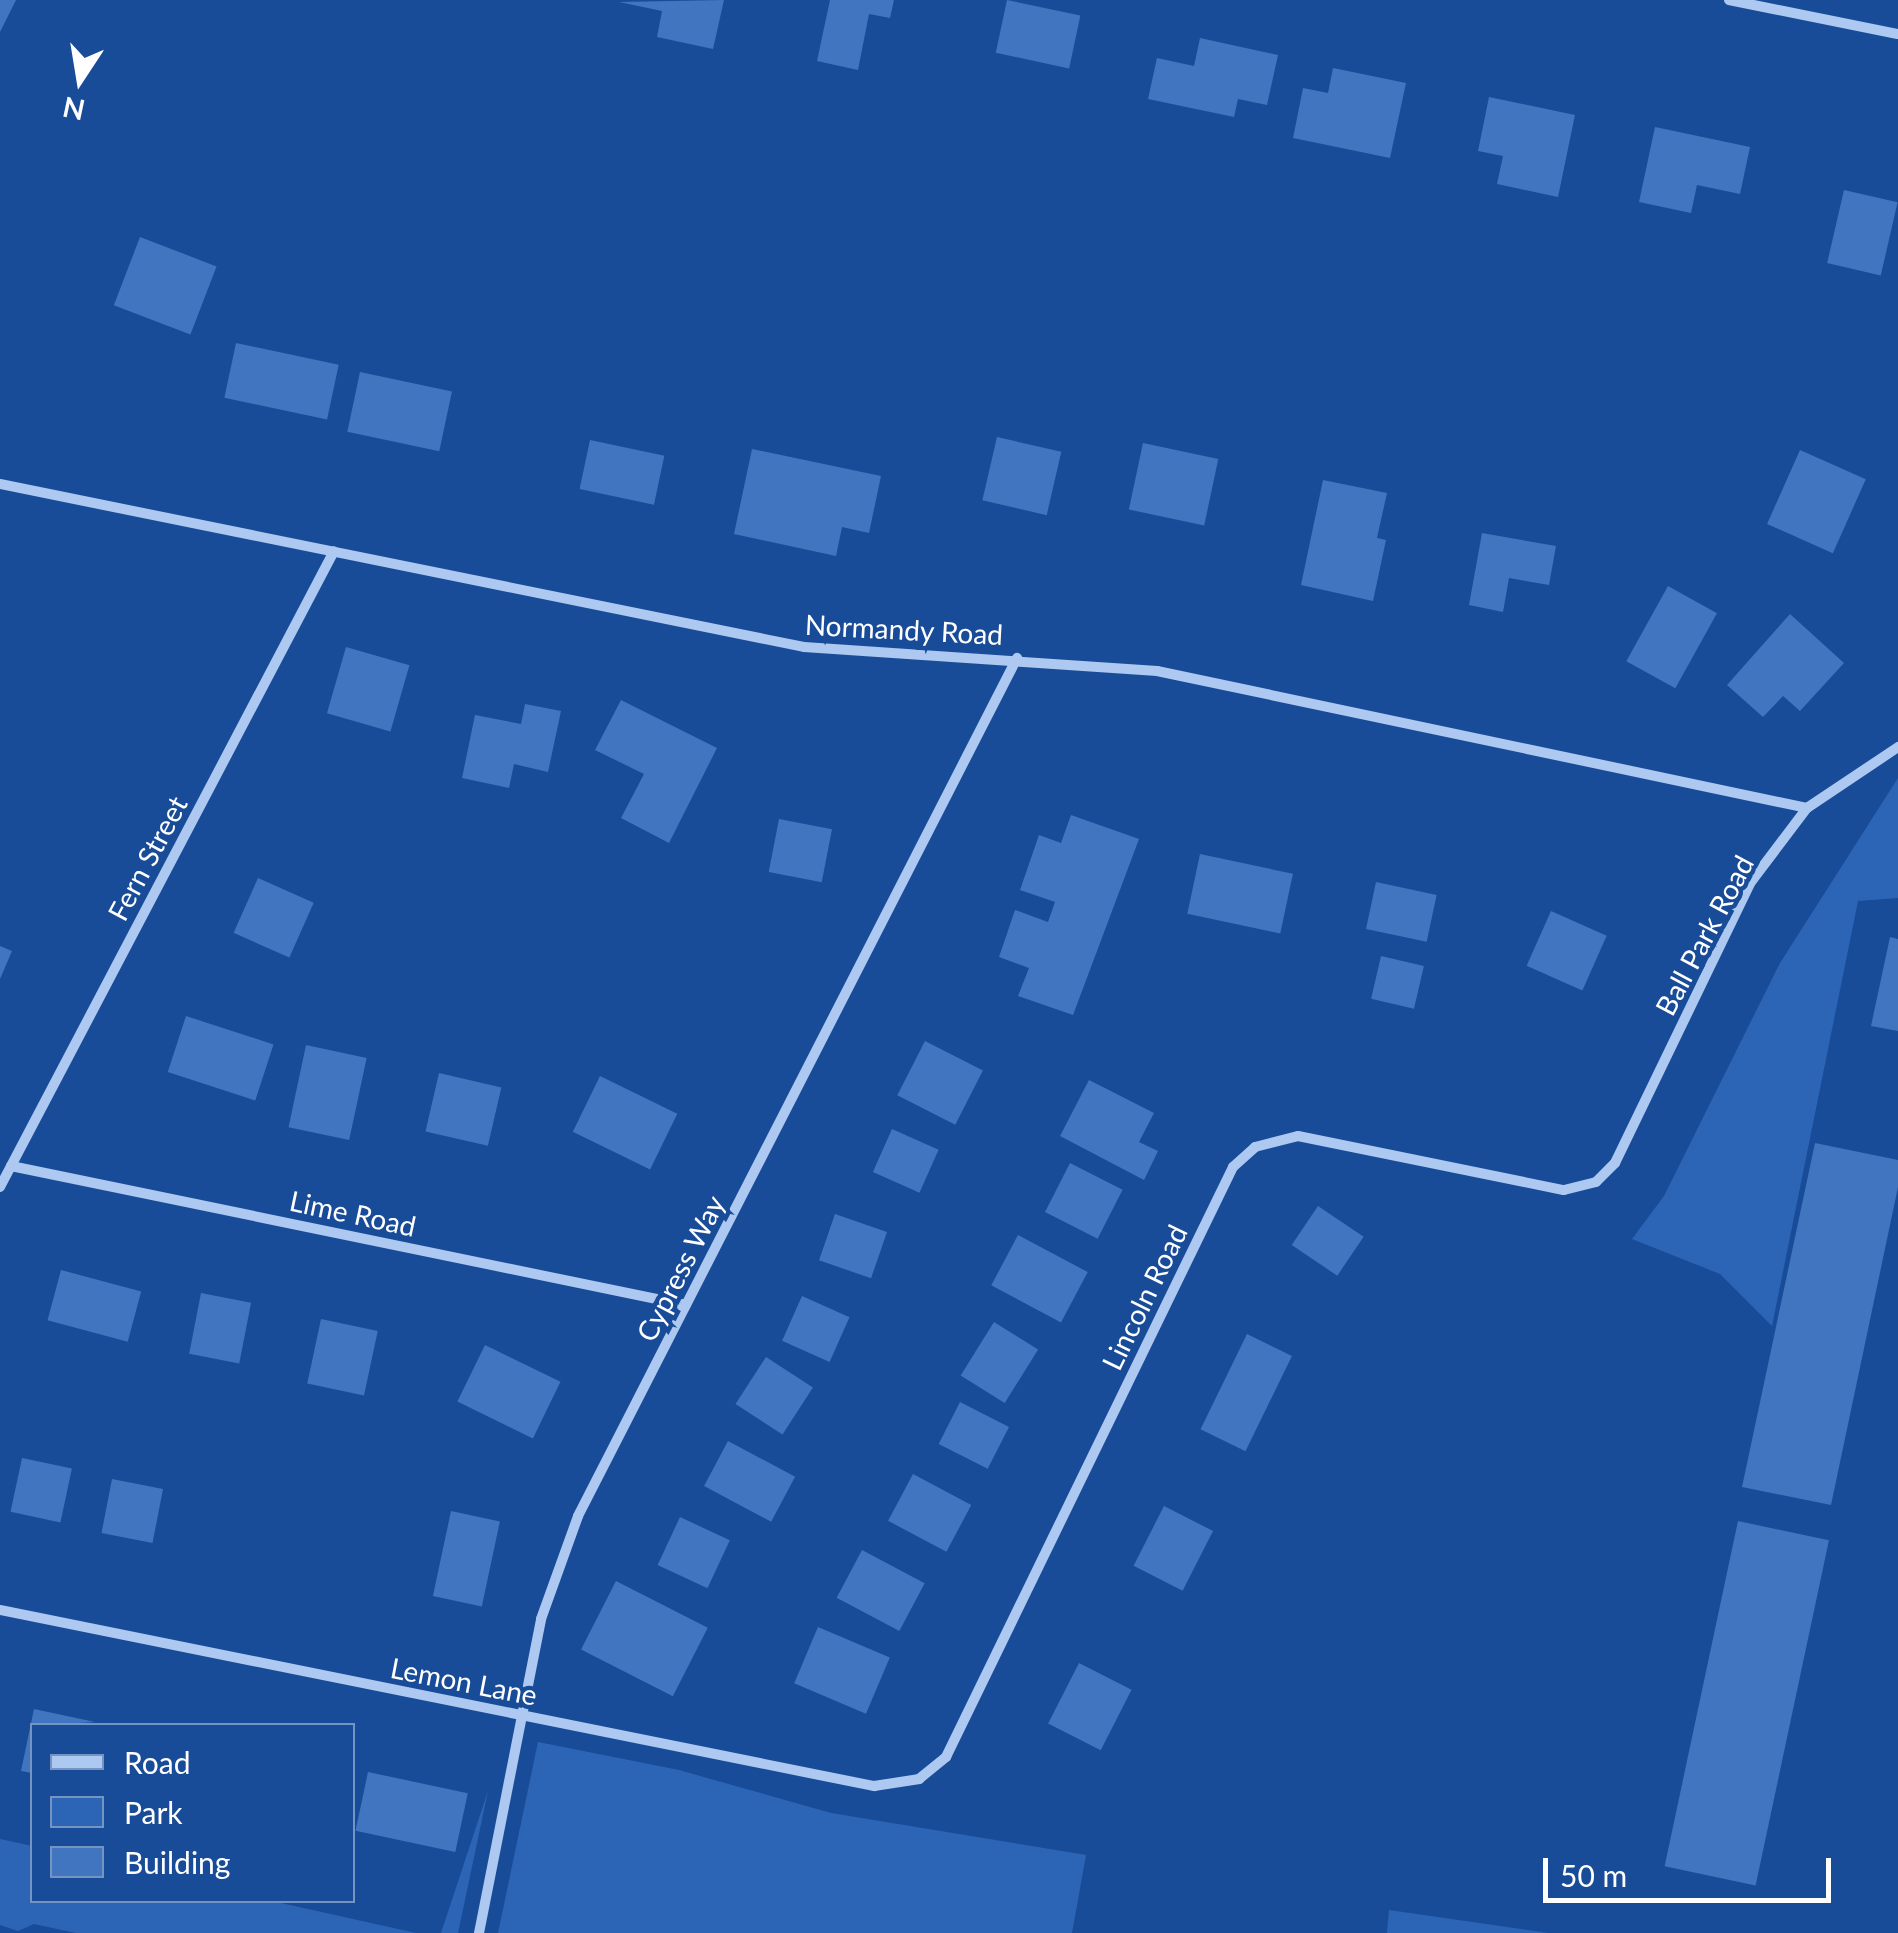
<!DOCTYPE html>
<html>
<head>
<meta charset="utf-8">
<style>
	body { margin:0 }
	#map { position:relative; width:1898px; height:1933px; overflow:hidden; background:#194c98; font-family:Lato,sans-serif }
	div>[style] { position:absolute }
	.green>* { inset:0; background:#2c65b6 }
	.building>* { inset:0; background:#4175bf; transform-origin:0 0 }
	.minor>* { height:10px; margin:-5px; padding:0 5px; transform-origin:5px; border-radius:5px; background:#adc9f1 }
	span { translate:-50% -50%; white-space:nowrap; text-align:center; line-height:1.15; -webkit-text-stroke:9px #194c98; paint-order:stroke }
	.street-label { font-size:28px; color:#fff }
	.legend { position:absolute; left:30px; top:1723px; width:325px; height:180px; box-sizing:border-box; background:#194c98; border:2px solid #7594c1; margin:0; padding:12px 18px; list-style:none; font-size:30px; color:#fff }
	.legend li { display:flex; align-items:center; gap:20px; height:50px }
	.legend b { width:50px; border:2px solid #7594c1 }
	.north { position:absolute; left:30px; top:30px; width:100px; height:100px; -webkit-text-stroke:8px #194c98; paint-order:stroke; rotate:192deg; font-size:28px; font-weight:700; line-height:40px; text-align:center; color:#fff }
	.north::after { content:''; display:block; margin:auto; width:35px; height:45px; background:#fff; clip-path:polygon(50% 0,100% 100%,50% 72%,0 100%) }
	.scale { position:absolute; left:1543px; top:1858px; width:288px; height:45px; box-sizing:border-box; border:5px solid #fff; border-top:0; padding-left:12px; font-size:30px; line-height:35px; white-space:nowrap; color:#fff; -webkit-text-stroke:8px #194c98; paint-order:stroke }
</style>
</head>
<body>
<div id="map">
	<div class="green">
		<i style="clip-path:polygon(1898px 778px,1898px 898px,1858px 901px,1772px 1326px,1720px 1274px,1632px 1239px,1664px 1196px,1780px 963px)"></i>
		<i style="clip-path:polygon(538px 1742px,679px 1770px,831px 1813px,1086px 1855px,1072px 1933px,498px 1933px)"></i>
		<i style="clip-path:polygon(488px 1791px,458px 1933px,441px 1933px)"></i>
		<i style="clip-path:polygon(0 1839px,32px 1846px,32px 1900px,272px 1901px,416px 1933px,76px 1933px,34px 1924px,18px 1931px,0 1925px)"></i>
		<i style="clip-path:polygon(1389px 1910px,1548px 1933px,1387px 1933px)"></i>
	</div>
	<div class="building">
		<i style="clip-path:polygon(0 0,16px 0,0 32px)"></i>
		<i style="clip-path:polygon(724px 0,713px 49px,657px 37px,662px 11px,619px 2px)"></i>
		<i style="clip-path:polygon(830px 0,894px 0,890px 18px,869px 14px,858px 70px,817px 61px)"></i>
		<i style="left:1007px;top:0;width:75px;height:54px;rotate:12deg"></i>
		<i style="clip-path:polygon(1200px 38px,1278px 55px,1267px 105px,1238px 99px,1234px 117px,1148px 99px,1157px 58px,1194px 66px)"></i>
		<i style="clip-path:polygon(1333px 68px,1406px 83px,1390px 158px,1293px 138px,1303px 88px,1328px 93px)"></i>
		<i style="clip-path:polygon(1489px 97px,1575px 115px,1558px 197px,1497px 184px,1503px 156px,1478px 151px)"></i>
		<i style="clip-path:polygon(1655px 127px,1750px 147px,1740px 194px,1697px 185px,1691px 213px,1639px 202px)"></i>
		<i style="left:1844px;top:190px;width:55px;height:75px;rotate:13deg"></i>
		<i style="left:140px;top:237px;width:82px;height:73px;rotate:21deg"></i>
		<i style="left:236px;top:343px;width:105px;height:56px;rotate:12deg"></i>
		<i style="left:360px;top:372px;width:94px;height:61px;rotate:12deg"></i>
		<i style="left:997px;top:437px;width:66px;height:65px;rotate:13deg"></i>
		<i style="left:590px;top:440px;width:76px;height:50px;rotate:12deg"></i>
		<i style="left:1143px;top:443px;width:77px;height:68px;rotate:12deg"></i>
		<i style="clip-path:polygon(752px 449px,881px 476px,869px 533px,842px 527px,836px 556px,734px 534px)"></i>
		<i style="left:1800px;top:450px;width:72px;height:81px;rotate:24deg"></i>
		<i style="clip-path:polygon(1323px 480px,1387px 493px,1377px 538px,1386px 540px,1373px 601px,1301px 585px)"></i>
		<i style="clip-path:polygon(1482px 533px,1556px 546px,1549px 585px,1509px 578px,1503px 612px,1469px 605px)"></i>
		<i style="left:1668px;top:586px;width:56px;height:86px;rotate:29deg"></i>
		<i style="clip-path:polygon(1790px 614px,1844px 663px,1800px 711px,1783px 696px,1763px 717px,1727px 685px)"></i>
		<i style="left:346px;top:647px;width:66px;height:69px;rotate:16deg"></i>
		<i style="clip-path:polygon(621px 700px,717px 748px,669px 843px,621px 818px,644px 774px,595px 750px)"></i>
		<i style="clip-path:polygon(525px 704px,561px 711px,548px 772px,514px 764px,509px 788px,462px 778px,475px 715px,521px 724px)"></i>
		<i style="clip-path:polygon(1071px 815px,1139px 839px,1073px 1015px,1018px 996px,1029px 968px,999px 957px,1015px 910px,1048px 922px,1055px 902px,1020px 890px,1039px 835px,1061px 843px)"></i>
		<i style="left:779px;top:819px;width:54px;height:54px;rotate:11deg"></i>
		<i style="left:1200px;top:854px;width:95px;height:61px;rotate:12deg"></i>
		<i style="left:258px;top:878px;width:61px;height:60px;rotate:24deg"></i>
		<i style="left:1376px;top:882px;width:62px;height:48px;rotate:12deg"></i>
		<i style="left:1551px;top:911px;width:61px;height:60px;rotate:24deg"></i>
		<i style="clip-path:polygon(1890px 937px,1898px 939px,1898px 1031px,1871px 1026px)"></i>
		<i style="clip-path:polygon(0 946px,12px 951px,0 979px)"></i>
		<i style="left:1381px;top:956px;width:44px;height:44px;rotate:13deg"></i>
		<i style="left:186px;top:1016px;width:92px;height:59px;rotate:18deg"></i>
		<i style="left:925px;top:1041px;width:65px;height:61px;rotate:27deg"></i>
		<i style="left:306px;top:1045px;width:62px;height:84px;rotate:12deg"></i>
		<i style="left:439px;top:1073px;width:64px;height:60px;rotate:13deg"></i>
		<i style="left:600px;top:1076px;width:86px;height:62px;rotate:26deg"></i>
		<i style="clip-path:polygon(1089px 1080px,1154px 1113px,1139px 1142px,1158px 1151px,1144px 1180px,1060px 1136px)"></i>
		<i style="left:892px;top:1129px;width:51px;height:47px;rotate:24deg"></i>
		<i style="clip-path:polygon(1815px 1143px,1898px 1160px,1898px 1187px,1831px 1505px,1742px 1487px)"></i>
		<i style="left:1070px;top:1163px;width:59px;height:55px;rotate:27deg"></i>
		<i style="left:1318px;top:1206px;width:55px;height:47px;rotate:34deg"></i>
		<i style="left:835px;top:1214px;width:55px;height:49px;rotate:19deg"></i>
		<i style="left:1018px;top:1235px;width:79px;height:57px;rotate:28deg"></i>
		<i style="left:61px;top:1270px;width:83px;height:52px;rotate:15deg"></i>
		<i style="left:201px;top:1293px;width:51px;height:62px;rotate:11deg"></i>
		<i style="left:802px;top:1296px;width:52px;height:49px;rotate:24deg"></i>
		<i style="left:321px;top:1319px;width:58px;height:66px;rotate:12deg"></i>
		<i style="left:994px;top:1322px;width:52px;height:63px;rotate:32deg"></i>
		<i style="left:1247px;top:1334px;width:50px;height:106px;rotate:26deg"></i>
		<i style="left:485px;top:1345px;width:84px;height:63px;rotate:26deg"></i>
		<i style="left:766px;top:1357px;width:56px;height:56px;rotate:33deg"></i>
		<i style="left:960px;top:1402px;width:55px;height:47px;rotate:27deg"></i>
		<i style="left:728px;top:1441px;width:76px;height:51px;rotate:28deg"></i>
		<i style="left:22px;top:1458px;width:51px;height:55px;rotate:12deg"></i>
		<i style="left:913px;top:1474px;width:66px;height:53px;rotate:28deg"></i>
		<i style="left:112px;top:1479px;width:52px;height:55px;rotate:11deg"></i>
		<i style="left:1164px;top:1506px;width:55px;height:67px;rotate:27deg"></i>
		<i style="left:451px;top:1511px;width:50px;height:87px;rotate:12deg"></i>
		<i style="left:680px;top:1517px;width:55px;height:53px;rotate:25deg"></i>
		<i style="left:1738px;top:1521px;width:93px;height:353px;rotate:12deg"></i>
		<i style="left:862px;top:1550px;width:71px;height:54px;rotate:28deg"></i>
		<i style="left:616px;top:1581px;width:103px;height:77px;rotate:27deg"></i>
		<i style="left:818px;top:1627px;width:78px;height:61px;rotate:23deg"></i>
		<i style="left:1079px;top:1663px;width:59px;height:68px;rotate:27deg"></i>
		<i style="clip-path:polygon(34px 1709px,95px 1722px,32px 1726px,32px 1773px,21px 1771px)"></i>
		<i style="left:368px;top:1772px;width:102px;height:60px;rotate:12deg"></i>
	</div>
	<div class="minor">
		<i style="left:1729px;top:0;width:172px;rotate:11.4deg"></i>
		<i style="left:0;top:484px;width:820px;rotate:11.46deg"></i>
		<i style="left:804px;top:647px;width:354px;rotate:3.9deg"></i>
		<i style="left:1157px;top:671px;width:664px;rotate:11.9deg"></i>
		<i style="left:11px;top:1166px;width:689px;rotate:11.64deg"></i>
		<i style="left:0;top:1187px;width:718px;rotate:-62.29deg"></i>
		<i style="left:0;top:1610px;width:892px;rotate:11.39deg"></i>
		<i style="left:874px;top:1786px;width:46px;rotate:-8.8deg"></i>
		<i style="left:919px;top:1779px;width:35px;rotate:-39deg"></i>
		<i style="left:946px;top:1757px;width:656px;rotate:-64.06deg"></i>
		<i style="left:1233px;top:1167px;width:30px;rotate:-42deg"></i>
		<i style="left:1255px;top:1147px;width:44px;rotate:-14.3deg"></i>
		<i style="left:1298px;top:1136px;width:271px;rotate:11.5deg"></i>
		<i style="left:1564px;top:1190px;width:33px;rotate:-14deg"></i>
		<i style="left:1596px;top:1182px;width:27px;rotate:-45deg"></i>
		<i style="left:1615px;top:1163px;width:312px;rotate:-64.2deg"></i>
		<i style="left:1751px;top:882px;width:93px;rotate:-52.9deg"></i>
		<i style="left:1807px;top:808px;width:110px;rotate:-33.8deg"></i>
		<i style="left:479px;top:1933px;width:320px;rotate:-78.8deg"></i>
		<i style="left:541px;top:1619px;width:109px;rotate:-70.2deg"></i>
		<i style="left:578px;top:1516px;width:964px;rotate:-62.9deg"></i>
	</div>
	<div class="street-label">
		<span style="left:904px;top:629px;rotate:3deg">Normandy Road</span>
		<span style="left:147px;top:858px;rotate:-62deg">Fern Street</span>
		<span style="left:1704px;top:935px;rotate:-62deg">Ball Park Road</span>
		<span style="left:353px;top:1213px;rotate:12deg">Lime Road</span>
		<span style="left:680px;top:1268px;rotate:-63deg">Cypress Way</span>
		<span style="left:1144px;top:1297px;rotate:-64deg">Lincoln Road</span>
		<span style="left:464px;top:1681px;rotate:11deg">Lemon Lane</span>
	</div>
	<ul class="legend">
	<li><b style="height:12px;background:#adc9f1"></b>Road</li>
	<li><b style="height:28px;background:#2c65b6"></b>Park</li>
	<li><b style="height:28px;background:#4175bf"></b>Building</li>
	</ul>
	<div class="north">N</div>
	<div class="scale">50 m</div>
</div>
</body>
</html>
